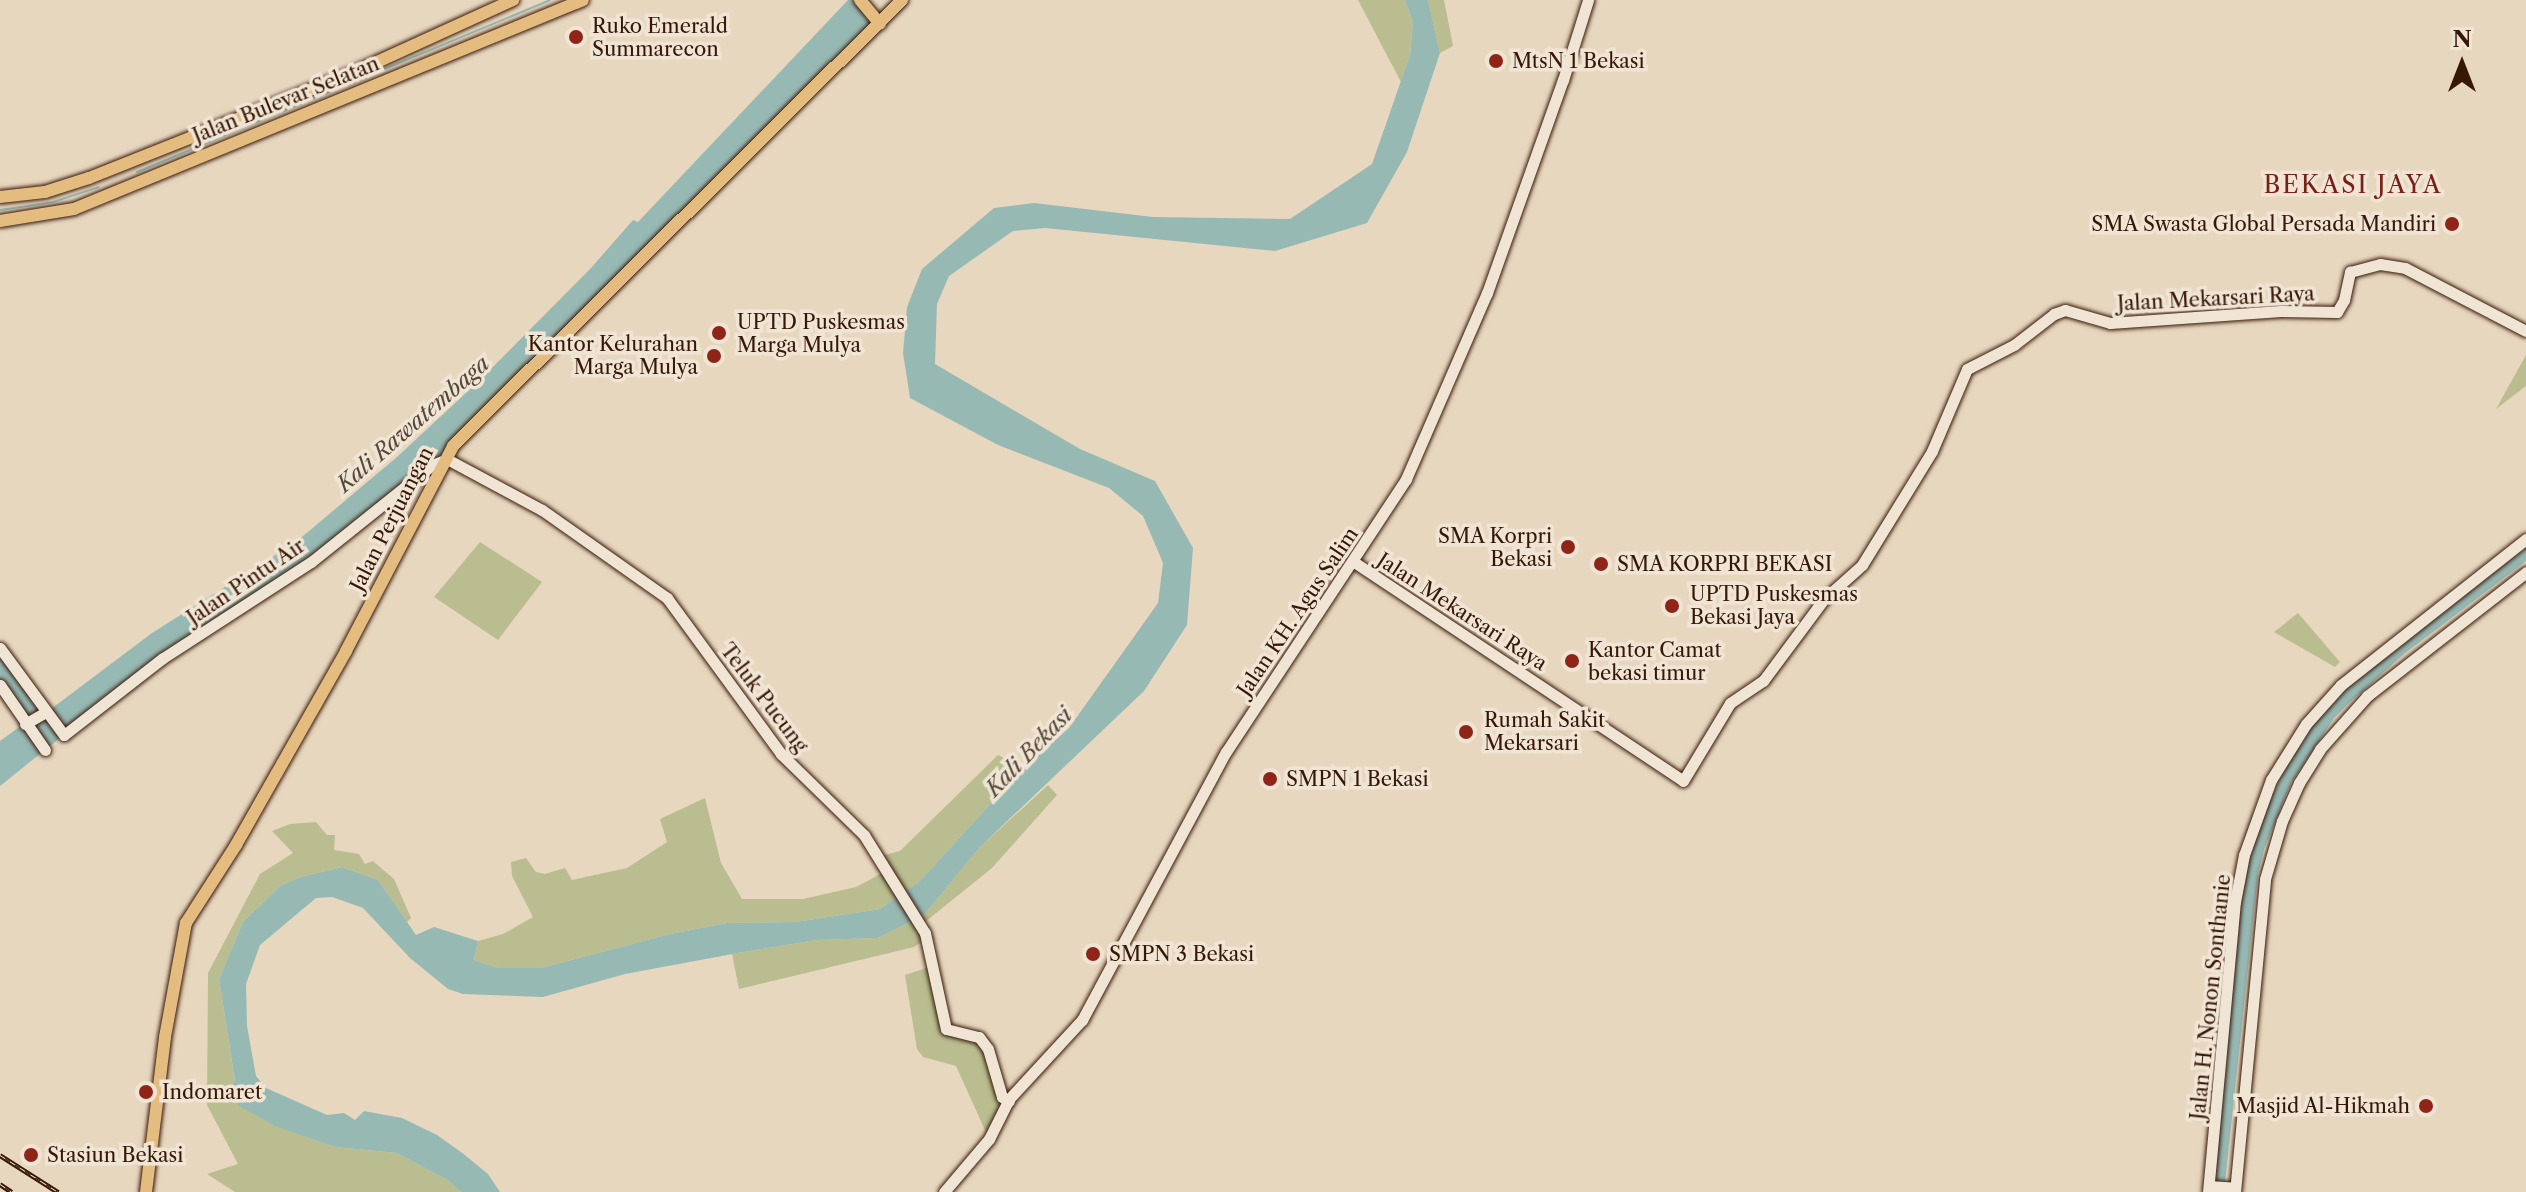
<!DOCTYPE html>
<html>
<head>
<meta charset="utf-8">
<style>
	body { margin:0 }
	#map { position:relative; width:2526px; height:1192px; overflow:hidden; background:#e8d7bf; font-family:"Libre Caslon Text",serif }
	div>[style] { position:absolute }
	.green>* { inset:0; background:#b9bd8f }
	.water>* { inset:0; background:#97b9b4 }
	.stream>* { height:2px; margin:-1px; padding:0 1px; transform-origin:1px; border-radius:1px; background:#97b9b4 }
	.roads { filter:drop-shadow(0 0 2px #371807) drop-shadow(0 0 2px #371807) }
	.secondary>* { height:11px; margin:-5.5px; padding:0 5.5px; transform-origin:5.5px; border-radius:5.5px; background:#f0e5d5 }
	.primary>* { height:12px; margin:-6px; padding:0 6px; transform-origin:6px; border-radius:6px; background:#e4bc80 }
	.rail>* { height:5px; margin-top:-2.5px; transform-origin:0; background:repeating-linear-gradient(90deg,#f0e5d5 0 6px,#371807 0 12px); box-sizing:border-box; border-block:2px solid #371807 }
	.dots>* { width:22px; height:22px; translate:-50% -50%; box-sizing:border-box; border:4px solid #f0e5d5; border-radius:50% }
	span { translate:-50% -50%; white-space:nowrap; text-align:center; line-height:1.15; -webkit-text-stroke:7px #f0e5d5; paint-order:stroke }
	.poi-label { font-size:20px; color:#371807 }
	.left { translate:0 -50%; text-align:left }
	.right { translate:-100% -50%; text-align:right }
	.street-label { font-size:20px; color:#371807 }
	.water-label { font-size:22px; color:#54483b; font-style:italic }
	.quarter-label { font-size:24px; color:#7a1f14; letter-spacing:2px }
	.north { position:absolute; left:2422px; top:24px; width:80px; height:80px; -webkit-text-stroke:6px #f0e5d5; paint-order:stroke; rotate:0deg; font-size:22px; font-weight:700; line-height:32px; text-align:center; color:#371807 }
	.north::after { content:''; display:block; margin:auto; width:28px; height:36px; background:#371807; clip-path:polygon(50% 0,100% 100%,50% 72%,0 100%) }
</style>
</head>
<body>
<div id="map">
	<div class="green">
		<i style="clip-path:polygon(1358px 0,1405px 0,1413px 22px,1410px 55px,1401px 82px)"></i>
		<i style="clip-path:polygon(1428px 0,1444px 0,1453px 46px,1440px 53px)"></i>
		<i style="clip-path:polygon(2526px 355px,2526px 386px,2496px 409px)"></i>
		<i style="clip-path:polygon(480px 542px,542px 582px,498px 640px,434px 597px)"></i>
		<i style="clip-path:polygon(2298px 613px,2340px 662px,2335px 667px,2274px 632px)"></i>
		<i style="clip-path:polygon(998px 755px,1023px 768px,920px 881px,880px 909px,795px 922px,727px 923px,670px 934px,541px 968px,498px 968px,474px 960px,478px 941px,503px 934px,533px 917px,512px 876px,511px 862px,526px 858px,536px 872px,545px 874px,565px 868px,572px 880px,627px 868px,667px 842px,660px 819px,705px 798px,721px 863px,742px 899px,803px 899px,856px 887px,886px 871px,877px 857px,900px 851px)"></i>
		<i style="clip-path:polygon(1048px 785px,1057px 795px,992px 868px,920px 926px,926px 939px,914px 947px,739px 989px,732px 954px,817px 940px,878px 938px,924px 915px,980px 847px)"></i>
		<i style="clip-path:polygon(316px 822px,327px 835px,335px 835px,334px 850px,359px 854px,365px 864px,373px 861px,394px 879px,411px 918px,407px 922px,378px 880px,342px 867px,301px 877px,280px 886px,243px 922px,219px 979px,235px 1082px,307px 1137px,335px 1147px,397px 1153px,449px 1181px,461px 1192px,235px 1192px,207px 1174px,238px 1164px,207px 1105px,208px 973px,260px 874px,293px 853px,272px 831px,290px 824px)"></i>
		<i style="clip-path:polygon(932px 966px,944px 1023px,979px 1037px,1009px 1101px,989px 1139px,956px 1066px,923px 1057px,917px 1049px,905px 975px)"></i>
	</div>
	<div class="water">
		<i style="clip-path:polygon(848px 0,860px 0,880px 24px,453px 446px,372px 513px,111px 697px,0 786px,0 741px,25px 723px,0 685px,0 648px,47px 712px,152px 633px,296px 542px,397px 457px,481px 379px,591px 268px,633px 220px,638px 222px)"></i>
		<i style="clip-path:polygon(1405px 0,1428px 0,1440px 53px,1407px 152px,1367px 223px,1275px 251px,1045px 228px,1013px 231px,949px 276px,937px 304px,935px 364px,1080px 449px,1155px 481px,1193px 548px,1187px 625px,1144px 691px,980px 847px,924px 915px,878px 938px,817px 940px,738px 953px,625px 974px,543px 997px,463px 994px,448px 989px,410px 958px,363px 908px,332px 897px,316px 898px,260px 945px,246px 984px,247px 1026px,256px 1076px,266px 1088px,327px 1115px,344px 1113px,355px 1120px,364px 1111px,402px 1118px,437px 1135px,465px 1155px,488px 1174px,500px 1192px,461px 1192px,449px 1181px,397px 1153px,335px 1147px,275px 1126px,238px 1105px,229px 1091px,235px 1081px,219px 979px,243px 922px,280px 886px,301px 877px,342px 867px,378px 880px,416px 935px,434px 927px,478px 941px,474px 960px,498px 968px,541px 968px,670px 934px,727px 923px,795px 922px,880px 909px,920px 881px,1023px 768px,1069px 728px,1158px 603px,1163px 563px,1143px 516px,1109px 488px,998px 445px,910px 398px,903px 353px,907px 307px,922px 269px,994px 208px,1034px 203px,1153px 217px,1290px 219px,1372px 164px,1410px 55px,1413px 22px)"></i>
		<i style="clip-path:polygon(2526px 548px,2526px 561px,2404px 654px,2348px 704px,2334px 718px,2291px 783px,2264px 849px,2258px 874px,2224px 1192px,2214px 1192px,2240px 905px,2249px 858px,2263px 815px,2290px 757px,2320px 715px,2353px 682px)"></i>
	</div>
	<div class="stream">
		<i style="left:137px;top:172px;width:447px;rotate:-22.6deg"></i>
		<i style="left:0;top:210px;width:54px;rotate:-8.6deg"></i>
		<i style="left:53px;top:202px;width:48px;rotate:-18.1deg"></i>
	</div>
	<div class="roads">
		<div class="secondary">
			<i style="left:1354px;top:562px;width:395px;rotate:33.6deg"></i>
			<i style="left:1683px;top:781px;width:91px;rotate:-58.9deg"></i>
			<i style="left:1730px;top:703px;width:40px;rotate:-34deg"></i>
			<i style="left:1763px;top:681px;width:102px;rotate:-53.4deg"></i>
			<i style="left:1824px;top:599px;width:51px;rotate:-41.8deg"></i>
			<i style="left:1862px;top:565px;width:134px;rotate:-58.4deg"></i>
			<i style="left:1932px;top:451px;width:89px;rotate:-66.9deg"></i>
			<i style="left:1967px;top:369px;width:53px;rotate:-27.1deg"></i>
			<i style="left:2014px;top:345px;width:51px;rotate:-37.8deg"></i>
			<i style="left:2054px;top:314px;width:12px;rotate:-20deg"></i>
			<i style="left:2065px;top:310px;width:47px;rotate:16.1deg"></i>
			<i style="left:2110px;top:323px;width:171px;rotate:-4deg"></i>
			<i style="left:2281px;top:311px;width:56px;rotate:1deg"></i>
			<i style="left:2337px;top:312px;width:14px;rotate:-60deg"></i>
			<i style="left:2344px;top:300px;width:29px;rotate:-78deg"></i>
			<i style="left:2350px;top:272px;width:31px;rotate:-15deg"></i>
			<i style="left:2380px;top:264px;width:25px;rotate:9deg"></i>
			<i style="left:2405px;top:268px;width:136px;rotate:27.5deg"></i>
			<i style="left:0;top:648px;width:108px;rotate:53.7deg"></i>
			<i style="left:64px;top:735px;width:125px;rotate:-37.9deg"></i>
			<i style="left:163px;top:658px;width:176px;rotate:-33deg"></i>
			<i style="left:311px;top:562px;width:155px;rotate:-38.7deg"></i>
			<i style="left:432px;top:465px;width:16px;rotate:-22deg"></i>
			<i style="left:447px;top:459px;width:108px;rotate:28.2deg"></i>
			<i style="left:542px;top:510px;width:153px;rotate:35.1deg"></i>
			<i style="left:667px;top:598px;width:193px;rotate:53.8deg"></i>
			<i style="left:781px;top:754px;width:116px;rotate:44.3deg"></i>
			<i style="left:864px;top:835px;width:115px;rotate:58.1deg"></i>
			<i style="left:925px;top:933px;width:98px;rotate:77.7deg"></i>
			<i style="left:946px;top:1029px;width:34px;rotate:14deg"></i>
			<i style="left:979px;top:1037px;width:15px;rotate:53deg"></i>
			<i style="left:988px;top:1049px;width:50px;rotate:73.7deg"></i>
			<i style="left:1002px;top:1097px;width:8px;rotate:30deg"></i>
			<i style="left:0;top:685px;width:79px;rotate:55.3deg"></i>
			<i style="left:25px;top:724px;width:24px;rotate:-30deg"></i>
			<i style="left:2209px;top:1186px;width:26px;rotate:4deg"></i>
			<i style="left:944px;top:1192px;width:70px;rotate:-49.7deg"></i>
			<i style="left:989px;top:1139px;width:45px;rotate:-63.4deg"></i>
			<i style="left:1009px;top:1099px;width:108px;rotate:-47.3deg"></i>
			<i style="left:1082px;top:1020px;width:304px;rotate:-61.8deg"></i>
			<i style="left:1226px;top:752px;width:327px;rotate:-56.6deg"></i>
			<i style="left:1406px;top:479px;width:203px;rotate:-66.5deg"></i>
			<i style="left:1487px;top:293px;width:226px;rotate:-70.4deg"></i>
			<i style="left:1563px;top:80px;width:84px;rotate:-72.6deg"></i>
			<i style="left:2208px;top:1192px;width:291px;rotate:-84.7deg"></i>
			<i style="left:2235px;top:902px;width:48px;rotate:-79.2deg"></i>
			<i style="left:2244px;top:855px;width:80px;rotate:-70.2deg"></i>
			<i style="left:2271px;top:780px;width:66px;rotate:-58deg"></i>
			<i style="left:2306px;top:724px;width:52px;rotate:-48.1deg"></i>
			<i style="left:2341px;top:685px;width:236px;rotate:-38.3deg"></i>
			<i style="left:2235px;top:1192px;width:314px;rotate:-84.5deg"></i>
			<i style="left:2265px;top:879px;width:60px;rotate:-73.7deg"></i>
			<i style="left:2282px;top:821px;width:42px;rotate:-65.9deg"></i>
			<i style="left:2299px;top:783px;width:40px;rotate:-58deg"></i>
			<i style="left:2320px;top:749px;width:71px;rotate:-48.4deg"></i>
			<i style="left:2367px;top:696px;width:202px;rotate:-37.9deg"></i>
		</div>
		<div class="primary">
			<i style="left:860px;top:0;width:31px;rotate:50deg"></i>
			<i style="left:0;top:197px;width:45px;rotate:-6.3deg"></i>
			<i style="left:45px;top:192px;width:46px;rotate:-17.7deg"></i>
			<i style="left:89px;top:178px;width:286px;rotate:-21.7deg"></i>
			<i style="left:355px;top:72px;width:174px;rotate:-24.5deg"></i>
			<i style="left:0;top:221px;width:75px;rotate:-9.2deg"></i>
			<i style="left:74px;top:209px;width:550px;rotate:-22.32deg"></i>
			<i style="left:146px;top:1192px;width:156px;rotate:-83deg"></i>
			<i style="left:165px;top:1037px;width:116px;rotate:-79.6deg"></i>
			<i style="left:186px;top:923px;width:93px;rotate:-57.3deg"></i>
			<i style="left:236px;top:845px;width:223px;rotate:-60.4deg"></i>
			<i style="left:346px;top:651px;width:231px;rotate:-62.4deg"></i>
			<i style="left:453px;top:446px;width:633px;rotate:-44.81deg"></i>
		</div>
	</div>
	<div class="rail">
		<i style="left:0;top:1155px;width:69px;rotate:32.5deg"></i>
		<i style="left:0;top:1184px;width:14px;rotate:34deg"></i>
	</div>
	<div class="dots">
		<i style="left:576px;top:37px;background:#8f2418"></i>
		<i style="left:1496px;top:61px;background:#8f2418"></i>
		<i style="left:2452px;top:224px;background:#8f2418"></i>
		<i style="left:719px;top:333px;background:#8f2418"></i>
		<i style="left:714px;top:356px;background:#8f2418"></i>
		<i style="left:1568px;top:547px;background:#8f2418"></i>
		<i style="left:1601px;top:564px;background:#8f2418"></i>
		<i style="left:1672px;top:606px;background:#8f2418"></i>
		<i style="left:1572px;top:661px;background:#8f2418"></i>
		<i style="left:1466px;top:732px;background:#8f2418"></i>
		<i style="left:1270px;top:779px;background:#8f2418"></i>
		<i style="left:1093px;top:954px;background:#8f2418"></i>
		<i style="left:146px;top:1092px;background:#8f2418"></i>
		<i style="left:2426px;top:1106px;background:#8f2418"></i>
		<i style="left:31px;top:1155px;background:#8f2418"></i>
	</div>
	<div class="poi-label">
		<span class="left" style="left:592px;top:38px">Ruko Emerald<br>Summarecon</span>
		<span class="left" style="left:1512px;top:61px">MtsN 1 Bekasi</span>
		<span class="right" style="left:2436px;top:224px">SMA Swasta Global Persada Mandiri</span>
		<span class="left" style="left:737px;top:334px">UPTD Puskesmas<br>Marga Mulya</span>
		<span class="right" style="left:698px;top:356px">Kantor Kelurahan<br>Marga Mulya</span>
		<span class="right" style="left:1552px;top:548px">SMA Korpri<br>Bekasi</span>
		<span class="left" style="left:1617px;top:564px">SMA KORPRI BEKASI</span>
		<span class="left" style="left:1690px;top:606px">UPTD Puskesmas<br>Bekasi Jaya</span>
		<span class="left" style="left:1588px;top:662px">Kantor Camat<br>bekasi timur</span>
		<span class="left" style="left:1484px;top:732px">Rumah Sakit<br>Mekarsari</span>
		<span class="left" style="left:1286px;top:779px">SMPN 1 Bekasi</span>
		<span class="left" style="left:1109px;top:954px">SMPN 3 Bekasi</span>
		<span class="left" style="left:162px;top:1092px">Indomaret</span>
		<span class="right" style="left:2410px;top:1106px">Masjid Al-Hikmah</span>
		<span class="left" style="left:47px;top:1155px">Stasiun Bekasi</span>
	</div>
	<div class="street-label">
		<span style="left:286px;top:100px;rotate:-22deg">Jalan Bulevar Selatan</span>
		<span style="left:2216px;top:299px;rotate:-3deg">Jalan Mekarsari Raya</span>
		<span style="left:392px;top:519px;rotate:-63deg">Jalan Perjuangan</span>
		<span style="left:246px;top:582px;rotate:-34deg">Jalan Pintu Air</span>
		<span style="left:1298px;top:612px;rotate:-56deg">Jalan KH. Agus Salim</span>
		<span style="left:1462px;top:612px;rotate:33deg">Jalan Mekarsari Raya</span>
		<span style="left:764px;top:698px;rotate:53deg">Teluk Pucung</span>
		<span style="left:2211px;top:997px;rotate:-84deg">Jalan H. Nonon Sonthanie</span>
	</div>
	<div class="water-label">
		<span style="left:413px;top:424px;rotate:-41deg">Kali Rawatembaga</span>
		<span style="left:1029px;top:752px;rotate:-46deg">Kali Bekasi</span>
	</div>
	<div class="quarter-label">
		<span style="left:2353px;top:185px">BEKASI JAYA</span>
	</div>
	<div class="north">N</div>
</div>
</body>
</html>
